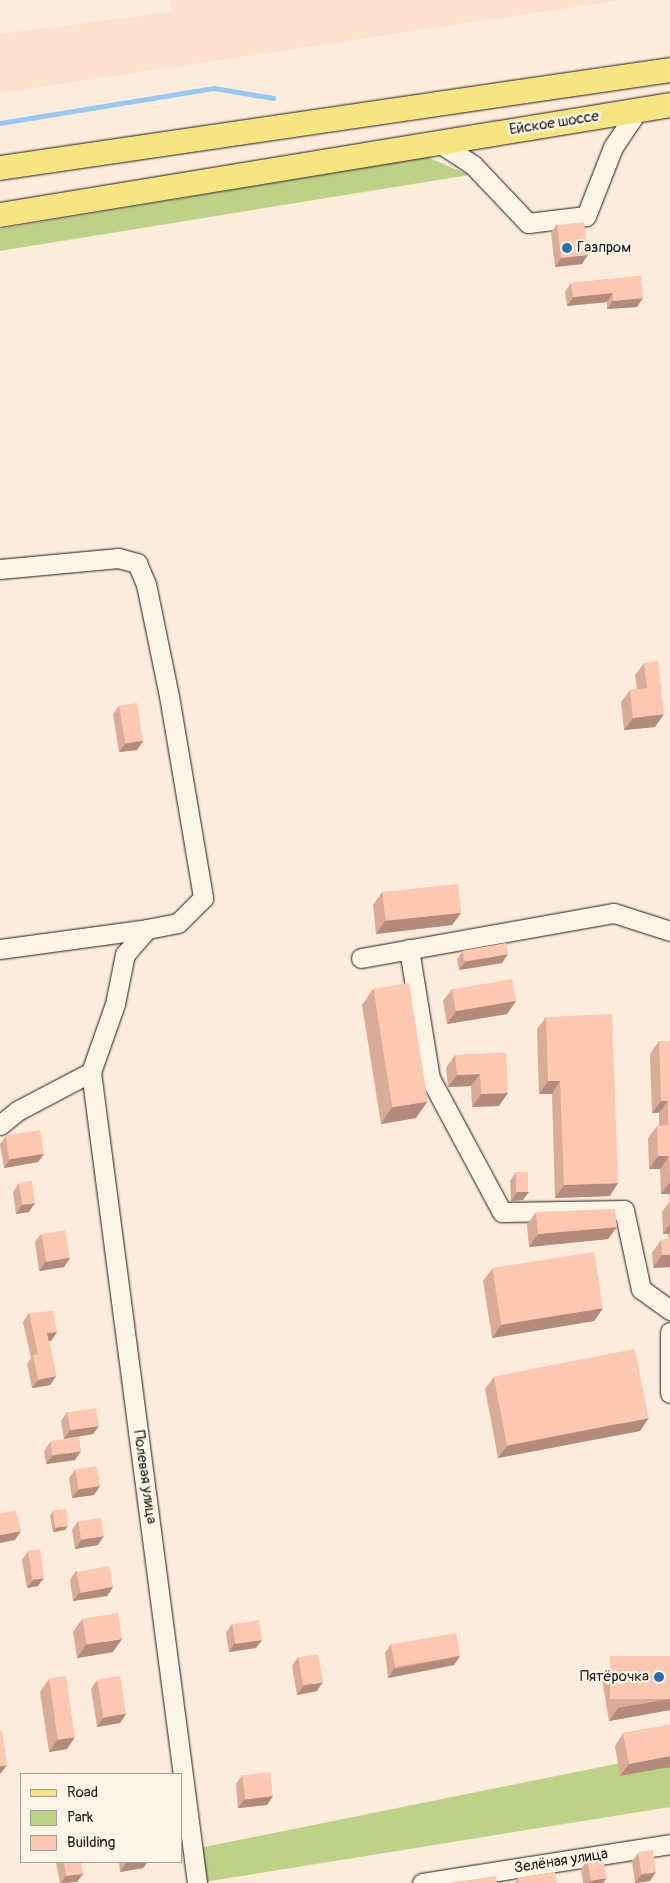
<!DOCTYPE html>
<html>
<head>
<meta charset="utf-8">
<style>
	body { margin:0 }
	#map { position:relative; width:670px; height:1883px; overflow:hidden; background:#fcecdb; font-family:Pangolin,sans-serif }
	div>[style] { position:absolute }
	.built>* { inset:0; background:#fde1ce }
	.green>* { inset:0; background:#bed287 }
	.stream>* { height:4.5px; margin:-2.25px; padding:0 2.25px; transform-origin:2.25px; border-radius:2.25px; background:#95c9f2 }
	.roads { filter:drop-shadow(0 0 1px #1c1c1c) drop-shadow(0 0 1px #1c1c1c) }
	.minor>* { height:19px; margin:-9.5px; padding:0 9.5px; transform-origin:9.5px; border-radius:9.5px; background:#fcf5e5 }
	.major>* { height:24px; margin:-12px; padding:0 12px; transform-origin:12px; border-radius:12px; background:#f6e381 }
	.wall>* { inset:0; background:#daab98 }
	.shaded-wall>* { inset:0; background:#b28b7c }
	.building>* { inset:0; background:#fec7b1; transform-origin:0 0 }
	.dots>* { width:14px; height:14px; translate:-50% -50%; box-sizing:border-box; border:2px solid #fcf5e5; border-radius:50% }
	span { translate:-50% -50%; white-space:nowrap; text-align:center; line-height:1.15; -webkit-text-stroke:4.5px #fcf5e5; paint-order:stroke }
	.street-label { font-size:15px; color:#1c1c1c }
	.poi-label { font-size:15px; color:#1c1c1c }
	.left { translate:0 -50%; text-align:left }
	.right { translate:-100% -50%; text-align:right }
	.legend { position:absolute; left:20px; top:1773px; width:162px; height:90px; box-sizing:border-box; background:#fcf5e5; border:1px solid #a29e95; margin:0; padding:6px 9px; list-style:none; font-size:15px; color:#1c1c1c }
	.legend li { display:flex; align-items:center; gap:10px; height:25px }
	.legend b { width:25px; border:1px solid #a29e95 }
</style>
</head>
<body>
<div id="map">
	<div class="built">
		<i style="clip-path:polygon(170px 0,621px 0,0 93px,0 34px,172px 12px)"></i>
	</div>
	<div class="green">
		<i style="clip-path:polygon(427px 157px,469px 175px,0 251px,0 229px)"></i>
		<i style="clip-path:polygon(670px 1753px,670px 1807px,204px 1882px,199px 1848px)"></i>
	</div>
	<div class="stream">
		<i style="left:0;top:123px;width:217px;rotate:-9.3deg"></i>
		<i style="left:214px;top:88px;width:60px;rotate:9.6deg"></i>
	</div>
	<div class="roads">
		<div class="minor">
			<i style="left:438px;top:142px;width:42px;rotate:33.3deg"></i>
			<i style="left:473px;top:165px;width:80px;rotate:46.5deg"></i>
			<i style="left:528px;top:223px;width:58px;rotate:-6.9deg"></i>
			<i style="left:586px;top:216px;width:74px;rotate:-68.6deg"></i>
			<i style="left:613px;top:147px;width:45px;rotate:-56deg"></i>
			<i style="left:0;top:569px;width:119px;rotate:-5.3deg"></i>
			<i style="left:118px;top:558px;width:20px;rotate:15deg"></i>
			<i style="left:137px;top:563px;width:23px;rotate:67deg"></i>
			<i style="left:146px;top:584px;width:114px;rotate:78.4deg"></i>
			<i style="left:169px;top:696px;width:205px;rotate:80.4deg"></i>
			<i style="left:203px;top:898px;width:35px;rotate:135deg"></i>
			<i style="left:178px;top:923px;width:32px;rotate:169deg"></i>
			<i style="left:147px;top:929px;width:33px;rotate:131deg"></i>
			<i style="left:125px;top:954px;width:51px;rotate:101.3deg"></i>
			<i style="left:115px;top:1004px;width:72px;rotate:109.4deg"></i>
			<i style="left:91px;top:1072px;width:818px;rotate:82.55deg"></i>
			<i style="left:0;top:949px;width:148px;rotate:-7.7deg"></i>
			<i style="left:409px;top:949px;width:131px;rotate:80.8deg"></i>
			<i style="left:430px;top:1078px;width:152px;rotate:61.8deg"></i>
			<i style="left:502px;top:1212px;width:122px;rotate:-0.9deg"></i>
			<i style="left:624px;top:1210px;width:81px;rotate:77.9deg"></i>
			<i style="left:641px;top:1289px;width:36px;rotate:36deg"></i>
			<i style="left:361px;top:958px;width:257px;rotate:-10.1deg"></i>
			<i style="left:614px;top:913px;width:59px;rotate:17.8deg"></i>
			<i style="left:0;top:1125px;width:22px;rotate:-39deg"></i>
			<i style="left:17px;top:1111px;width:84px;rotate:-27.8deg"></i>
			<i style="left:670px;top:1332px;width:61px;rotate:90deg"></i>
			<i style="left:422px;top:1883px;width:251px;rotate:-8.9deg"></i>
		</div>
		<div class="major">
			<i style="left:0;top:168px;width:677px;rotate:-8.32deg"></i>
			<i style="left:0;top:215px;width:679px;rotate:-9.32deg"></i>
		</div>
	</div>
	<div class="wall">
		<i style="clip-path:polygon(557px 224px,582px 264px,555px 267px,551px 233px)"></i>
		<i style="clip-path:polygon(641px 276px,637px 307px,607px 309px,607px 302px,567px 306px,565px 292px,571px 283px)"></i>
		<i style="clip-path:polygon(644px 663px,655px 727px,624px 730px,621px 702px,630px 690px,637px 689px,635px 675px)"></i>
		<i style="clip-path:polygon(119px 706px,143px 741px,137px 750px,119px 752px,113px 714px)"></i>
		<i style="clip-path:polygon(382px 892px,461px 913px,452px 925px,376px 934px,373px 905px)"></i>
		<i style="clip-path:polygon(463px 951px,502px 963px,459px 970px,457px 959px)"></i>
		<i style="clip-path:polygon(373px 989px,427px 1102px,416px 1118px,381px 1124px,362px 1005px)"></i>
		<i style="clip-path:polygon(452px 989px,516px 1001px,507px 1014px,447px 1024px,443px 1001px)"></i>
		<i style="clip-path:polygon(546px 1017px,610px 1196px,555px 1198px,552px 1094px,539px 1094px,537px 1029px)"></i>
		<i style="clip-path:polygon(659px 1041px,670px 1041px,670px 1267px,653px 1268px,652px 1253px,661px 1240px,669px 1239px,668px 1234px,663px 1234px,662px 1212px,670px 1201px,669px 1194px,661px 1194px,660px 1169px,649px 1169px,648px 1138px,657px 1126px,659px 1125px,659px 1113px,652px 1113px,650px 1054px)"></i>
		<i style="clip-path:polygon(506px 1053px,499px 1106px,472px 1107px,471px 1086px,448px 1087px,446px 1068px,455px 1055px)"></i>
		<i style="clip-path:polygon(6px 1136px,44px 1154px,38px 1162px,4px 1168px,0 1144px)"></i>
		<i style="clip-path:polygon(516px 1172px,523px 1200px,511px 1201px,510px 1181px)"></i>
		<i style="clip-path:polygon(19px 1183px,29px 1212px,16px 1214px,13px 1192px)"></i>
		<i style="clip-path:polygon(536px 1212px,617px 1227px,608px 1239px,529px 1247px,527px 1225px)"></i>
		<i style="clip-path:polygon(41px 1234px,70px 1258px,64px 1267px,39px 1271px,35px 1242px)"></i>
		<i style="clip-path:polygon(492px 1269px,603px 1308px,594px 1321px,492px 1338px,483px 1281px)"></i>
		<i style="clip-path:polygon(29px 1313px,57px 1332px,51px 1341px,49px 1341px,56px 1376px,50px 1385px,32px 1388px,27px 1364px,31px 1358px,23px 1322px)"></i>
		<i style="clip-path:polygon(494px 1377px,640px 1431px,498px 1458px,485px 1389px)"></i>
		<i style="clip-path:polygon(67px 1412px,93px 1434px,64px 1439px,61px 1421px)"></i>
		<i style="clip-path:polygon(50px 1442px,75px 1460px,46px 1464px,44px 1451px)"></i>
		<i style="clip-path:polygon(75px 1470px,100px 1486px,94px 1495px,72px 1498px,69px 1478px)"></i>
		<i style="clip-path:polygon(53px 1511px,65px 1530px,53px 1532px,50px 1516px)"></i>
		<i style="clip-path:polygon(78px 1521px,98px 1545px,75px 1549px,72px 1530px)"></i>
		<i style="clip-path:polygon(28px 1551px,38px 1586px,27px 1588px,22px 1560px)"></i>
		<i style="clip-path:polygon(76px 1571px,113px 1587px,107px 1596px,73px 1601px,70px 1580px)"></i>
		<i style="clip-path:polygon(82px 1619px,113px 1652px,77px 1658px,73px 1632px)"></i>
		<i style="clip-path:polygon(232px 1624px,256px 1648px,229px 1652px,226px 1633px)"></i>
		<i style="clip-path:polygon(391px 1644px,460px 1656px,454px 1665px,388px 1678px,385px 1653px)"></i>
		<i style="clip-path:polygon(670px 1656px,670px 1710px,609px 1721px,602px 1679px,611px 1666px)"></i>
		<i style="clip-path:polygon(298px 1657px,317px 1691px,297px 1695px,292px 1666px)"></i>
		<i style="clip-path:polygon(49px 1679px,67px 1749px,49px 1752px,40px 1692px)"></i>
		<i style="clip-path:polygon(97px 1680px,126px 1714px,120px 1723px,97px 1727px,91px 1689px)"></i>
		<i style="clip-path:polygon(670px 1725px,620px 1776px,615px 1746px,623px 1733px)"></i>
		<i style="clip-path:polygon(242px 1775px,273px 1796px,267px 1805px,238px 1808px,236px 1784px)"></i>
		<i style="clip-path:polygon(638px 1853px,650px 1881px,635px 1883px,632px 1861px)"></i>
		<i style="clip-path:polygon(587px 1861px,603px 1883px,583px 1883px,581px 1869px)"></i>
		<i style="clip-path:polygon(56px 1862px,81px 1862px,83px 1874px,77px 1882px,60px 1883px)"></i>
		<i style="clip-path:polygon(119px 1862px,148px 1862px,143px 1868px,120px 1872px)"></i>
		<i style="clip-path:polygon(518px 1878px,557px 1883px,515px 1883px)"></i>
	</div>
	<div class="shaded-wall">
		<i style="clip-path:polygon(588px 255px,582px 264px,555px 267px,561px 258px)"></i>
		<i style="clip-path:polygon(613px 293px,607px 302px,567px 306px,573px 297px)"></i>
		<i style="clip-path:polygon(643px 298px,637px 307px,607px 309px,613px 301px)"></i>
		<i style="clip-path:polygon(664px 714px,655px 727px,624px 730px,633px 718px)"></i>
		<i style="clip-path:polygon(143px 741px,137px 750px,119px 752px,125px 744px)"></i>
		<i style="clip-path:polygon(461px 913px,452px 925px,376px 934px,385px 921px)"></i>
		<i style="clip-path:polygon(508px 954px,502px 963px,459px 970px,465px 962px)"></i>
		<i style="clip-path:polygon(516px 1001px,507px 1014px,447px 1024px,456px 1011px)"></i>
		<i style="clip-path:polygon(480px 1074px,471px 1086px,448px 1087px,457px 1075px)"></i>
		<i style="clip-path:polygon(548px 1081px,560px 1081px,552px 1094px,539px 1094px)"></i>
		<i style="clip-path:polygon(508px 1093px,499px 1106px,472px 1107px,481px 1094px)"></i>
		<i style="clip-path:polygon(661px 1101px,668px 1101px,659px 1113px,652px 1113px)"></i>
		<i style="clip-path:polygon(427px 1102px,416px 1118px,381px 1124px,392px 1107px)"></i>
		<i style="clip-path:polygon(44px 1154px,38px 1162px,4px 1168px,10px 1159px)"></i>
		<i style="clip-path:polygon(658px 1156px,669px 1156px,660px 1169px,649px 1169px)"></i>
		<i style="clip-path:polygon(670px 1182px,670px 1193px,669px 1194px,661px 1194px)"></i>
		<i style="clip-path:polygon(618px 1183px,610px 1196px,555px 1198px,564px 1185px)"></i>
		<i style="clip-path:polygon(517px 1192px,529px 1192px,523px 1200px,511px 1201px)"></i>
		<i style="clip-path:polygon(35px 1203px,29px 1212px,16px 1214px,22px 1205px)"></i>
		<i style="clip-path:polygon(670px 1224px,670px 1231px,668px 1234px,663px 1234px)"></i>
		<i style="clip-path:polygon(617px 1227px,608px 1239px,529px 1247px,538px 1234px)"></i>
		<i style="clip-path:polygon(662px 1255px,670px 1255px,670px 1267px,653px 1268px)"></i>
		<i style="clip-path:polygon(70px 1258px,64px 1267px,39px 1271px,45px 1262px)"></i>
		<i style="clip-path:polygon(603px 1308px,594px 1321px,492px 1338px,501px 1325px)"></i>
		<i style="clip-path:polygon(57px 1332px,51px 1341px,41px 1342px,47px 1333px)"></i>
		<i style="clip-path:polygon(56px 1376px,50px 1385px,32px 1388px,38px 1380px)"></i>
		<i style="clip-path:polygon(649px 1418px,640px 1431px,498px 1458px,507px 1446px)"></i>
		<i style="clip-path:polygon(99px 1426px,93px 1434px,64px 1439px,70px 1430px)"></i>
		<i style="clip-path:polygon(81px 1451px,75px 1460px,46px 1464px,52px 1456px)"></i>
		<i style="clip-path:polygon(100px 1486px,94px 1495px,72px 1498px,78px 1490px)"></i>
		<i style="clip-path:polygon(68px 1526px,65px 1530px,53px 1532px,56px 1528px)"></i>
		<i style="clip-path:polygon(21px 1531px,15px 1540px,0 1543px,0 1535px)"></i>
		<i style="clip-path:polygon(104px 1536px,98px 1545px,75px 1549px,81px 1540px)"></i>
		<i style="clip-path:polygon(44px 1578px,38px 1586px,27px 1588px,33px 1580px)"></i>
		<i style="clip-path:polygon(113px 1587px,107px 1596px,73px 1601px,79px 1593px)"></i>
		<i style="clip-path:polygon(122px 1639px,113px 1652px,77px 1658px,86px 1645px)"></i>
		<i style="clip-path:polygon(262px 1640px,256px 1648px,229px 1652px,235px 1643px)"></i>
		<i style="clip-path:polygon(460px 1656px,454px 1665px,388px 1678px,394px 1669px)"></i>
		<i style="clip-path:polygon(323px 1682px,317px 1691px,297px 1695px,303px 1686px)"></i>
		<i style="clip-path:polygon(670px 1699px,670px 1710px,609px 1721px,618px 1708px)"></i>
		<i style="clip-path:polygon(126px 1714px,120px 1723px,97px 1727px,103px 1718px)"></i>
		<i style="clip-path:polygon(75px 1737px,67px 1749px,49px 1752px,58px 1739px)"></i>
		<i style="clip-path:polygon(670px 1756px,670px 1767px,620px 1776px,629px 1764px)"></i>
		<i style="clip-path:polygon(7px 1765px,1px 1773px,0 1774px,0 1766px)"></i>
		<i style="clip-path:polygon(273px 1796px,267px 1805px,238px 1808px,244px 1800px)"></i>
		<i style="clip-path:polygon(135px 1862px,148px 1862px,143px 1868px,120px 1872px,126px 1863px)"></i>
		<i style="clip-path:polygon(656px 1872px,650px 1881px,635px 1883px,641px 1875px)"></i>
		<i style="clip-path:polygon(83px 1874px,77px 1882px,61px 1883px,66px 1876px)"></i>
		<i style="clip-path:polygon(607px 1878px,603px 1883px,589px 1883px,590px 1881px)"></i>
	</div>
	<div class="building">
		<i style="left:584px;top:222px;width:33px;height:27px;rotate:83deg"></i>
		<i style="clip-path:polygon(641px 276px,643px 298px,613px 301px,613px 293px,573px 297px,571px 283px)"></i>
		<i style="clip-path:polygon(658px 661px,664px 714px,633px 718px,630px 690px,647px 688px,644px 663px)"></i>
		<i style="left:137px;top:703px;width:38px;height:18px;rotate:81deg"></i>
		<i style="left:458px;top:884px;width:29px;height:76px;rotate:84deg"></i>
		<i style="left:506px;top:943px;width:11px;height:44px;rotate:80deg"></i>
		<i style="left:512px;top:979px;width:22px;height:61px;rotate:80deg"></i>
		<i style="left:409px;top:983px;width:120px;height:36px;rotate:81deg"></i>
		<i style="clip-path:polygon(612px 1014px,618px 1183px,564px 1185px,560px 1081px,548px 1081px,546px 1017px)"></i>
		<i style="clip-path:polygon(659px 1041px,670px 1041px,670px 1178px,669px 1156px,658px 1156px,657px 1126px,668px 1125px,668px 1101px,661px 1101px)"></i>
		<i style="clip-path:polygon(506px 1053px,508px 1093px,481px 1094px,480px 1074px,457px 1075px,455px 1055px)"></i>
		<i style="left:40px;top:1130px;width:24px;height:35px;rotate:81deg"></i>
		<i style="left:516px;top:1172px;width:12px;height:20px"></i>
		<i style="left:32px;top:1181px;width:22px;height:13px;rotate:82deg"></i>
		<i style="clip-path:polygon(615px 1209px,617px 1227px,538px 1234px,536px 1212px)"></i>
		<i style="left:65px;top:1230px;width:28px;height:24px;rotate:80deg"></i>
		<i style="clip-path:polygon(670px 1239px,670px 1255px,662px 1255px,661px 1240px)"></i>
		<i style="left:594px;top:1252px;width:57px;height:103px;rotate:81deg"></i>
		<i style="clip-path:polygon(53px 1311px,57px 1332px,47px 1333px,56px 1376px,38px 1380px,33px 1355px,38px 1354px,29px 1313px)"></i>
		<i style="left:635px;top:1349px;width:70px;height:144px;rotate:79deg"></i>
		<i style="left:96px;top:1408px;width:18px;height:29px;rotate:81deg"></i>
		<i style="left:79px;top:1437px;width:14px;height:29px;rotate:82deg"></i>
		<i style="left:97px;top:1466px;width:20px;height:22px;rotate:81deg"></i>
		<i style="left:66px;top:1509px;width:17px;height:13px;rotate:83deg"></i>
		<i style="clip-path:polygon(16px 1511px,21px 1531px,0 1535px,0 1513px)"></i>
		<i style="left:101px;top:1518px;width:18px;height:23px;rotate:81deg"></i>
		<i style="left:40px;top:1549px;width:29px;height:12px;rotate:82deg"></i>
		<i style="left:109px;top:1566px;width:21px;height:33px;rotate:79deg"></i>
		<i style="left:118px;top:1613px;width:26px;height:36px;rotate:81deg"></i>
		<i style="left:259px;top:1620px;width:20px;height:27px;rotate:81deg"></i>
		<i style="left:456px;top:1633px;width:23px;height:66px;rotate:80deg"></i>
		<i style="left:318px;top:1654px;width:28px;height:20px;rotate:80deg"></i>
		<i style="left:670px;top:1656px;width:43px;height:60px;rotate:90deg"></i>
		<i style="left:66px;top:1676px;width:62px;height:17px;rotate:82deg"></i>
		<i style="left:120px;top:1676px;width:38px;height:23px;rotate:81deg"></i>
		<i style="clip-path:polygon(670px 1725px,670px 1756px,629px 1764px,623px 1733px)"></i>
		<i style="clip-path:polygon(0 1731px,2px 1731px,7px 1765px,0 1766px)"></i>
		<i style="left:270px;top:1772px;width:24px;height:28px;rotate:83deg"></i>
		<i style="left:653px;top:1850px;width:22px;height:15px;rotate:82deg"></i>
		<i style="left:603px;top:1858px;width:20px;height:16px;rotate:79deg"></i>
		<i style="clip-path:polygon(64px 1862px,81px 1862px,83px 1874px,66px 1876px)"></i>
		<i style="clip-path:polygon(555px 1872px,557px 1883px,519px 1883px,518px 1878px)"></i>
		<i style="clip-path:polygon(496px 1876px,497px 1883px,448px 1883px)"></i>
	</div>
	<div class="dots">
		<i style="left:567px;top:248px;background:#1f6fb2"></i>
		<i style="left:659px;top:1677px;background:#1f6fb2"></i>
	</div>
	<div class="street-label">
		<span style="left:554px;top:123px;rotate:-9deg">Ейское шоссе</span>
		<span style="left:145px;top:1477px;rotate:82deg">Полевая улица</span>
		<span style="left:561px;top:1861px;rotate:-9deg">Зелёная улица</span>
	</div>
	<div class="poi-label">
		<span class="left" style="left:577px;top:248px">Газпром</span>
		<span class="right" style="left:649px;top:1677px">Пятёрочка</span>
	</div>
	<ul class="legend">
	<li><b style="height:6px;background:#f6e381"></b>Road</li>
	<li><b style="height:14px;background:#bed287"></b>Park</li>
	<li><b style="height:14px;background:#fec7b1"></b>Building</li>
	</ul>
</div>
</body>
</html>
